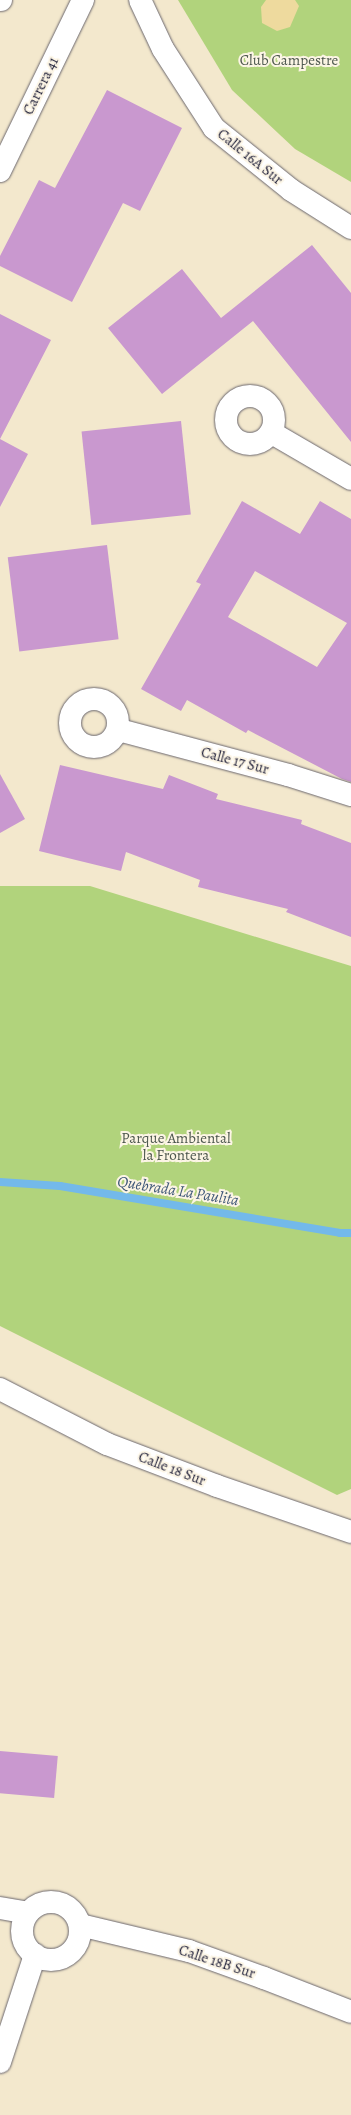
<!DOCTYPE html>
<html>
<head>
<meta charset="utf-8">
<style>
	body { margin:0 }
	#map { position:relative; width:351px; height:2115px; overflow:hidden; background:#f3e8cd; font-family:Alegreya,serif }
	div>[style] { position:absolute }
	.green>* { inset:0; background:#b1d37c }
	.sand>* { inset:0; background:#eeda9e }
	.stream>* { height:8px; margin:-4px; padding:0 4px; transform-origin:4px; border-radius:4px; background:#73b9ea }
	.building>* { inset:0; background:#c998cf; transform-origin:0 0 }
	.roads { filter:drop-shadow(0 0 1px #6b676e) drop-shadow(0 0 1px #6b676e) }
	.street>* { height:22px; margin:-11px; padding:0 11px; transform-origin:11px; border-radius:11px; background:#fff }
	.street>.ring { margin:-11px; padding:0; box-sizing:content-box; background:none; border:22px solid #fff; border-radius:50% }
	.secondary>* { height:22px; margin:-11px; padding:0 11px; transform-origin:11px; border-radius:11px; background:#fff }
	span { translate:-50% -50%; white-space:nowrap; text-align:center; line-height:1.15; -webkit-text-stroke:4px #fcf5e5; paint-order:stroke }
	.park-label { font-size:15px; color:#4d574e }
	.street-label { font-size:15px; color:#22223b }
	.water-label { font-size:16px; color:#3e5778; font-style:italic }
</style>
</head>
<body>
<div id="map">
	<div class="green">
		<i style="clip-path:polygon(178px 0,351px 0,351px 182px,295px 149px,232px 90px)"></i>
		<i style="clip-path:polygon(0 886px,90px 886px,351px 966px,351px 1489px,337px 1495px,0 1326px)"></i>
	</div>
	<div class="sand">
		<i style="clip-path:polygon(266px 0,295px 0,299px 6px,290px 27px,277px 31px,262px 23px,261px 7px)"></i>
	</div>
	<div class="stream">
		<i style="left:0;top:1182px;width:60px;rotate:3.8deg"></i>
		<i style="left:60px;top:1186px;width:284px;rotate:9.5deg"></i>
		<i style="left:340px;top:1233px;width:11px"></i>
	</div>
	<div class="building">
		<i style="clip-path:polygon(107px 90px,182px 128px,140px 211px,123px 203px,72px 302px,0 266px,0 256px,39px 180px,55px 188px)"></i>
		<i style="clip-path:polygon(312px 245px,351px 293px,351px 442px,253px 321px,162px 394px,108px 328px,182px 269px,221px 318px)"></i>
		<i style="clip-path:polygon(0 314px,51px 340px,0 439px,28px 454px,0 507px)"></i>
		<i style="left:181px;top:421px;width:94px;height:100px;rotate:84deg"></i>
		<i style="clip-path:polygon(evenodd,242px 501px,300px 534px,320px 501px,351px 519px,351px 782px,342px 779px,248px 730px,246px 733px,187px 700px,181px 711px,141px 689px,201px 584px,196px 582px,242px 501px,255px 571px,347px 623px,317px 667px,228px 617px,255px 571px)"></i>
		<i style="left:107px;top:545px;width:95px;height:100px;rotate:83deg"></i>
		<i style="clip-path:polygon(60px 765px,163px 789px,169px 775px,218px 794px,216px 799px,302px 820px,301px 824px,351px 843px,351px 937px,286px 912px,288px 909px,198px 887px,200px 880px,126px 852px,121px 871px,39px 851px)"></i>
		<i style="clip-path:polygon(0 774px,25px 819px,0 833px)"></i>
		<i style="left:0;top:1751px;width:58px;height:42px;rotate:5deg"></i>
	</div>
	<div class="roads">
		<div class="street">
			<i style="left:0;top:0;width:1px"></i>
			<i style="left:0;top:171px;width:190px;rotate:-64.1deg"></i>
			<i class="ring" style="left:226px;top:396px;width:26px;height:26px"></i>
			<i style="left:272px;top:433px;width:91px;rotate:30.2deg"></i>
			<i class="ring" style="left:70px;top:699px;width:26px;height:26px"></i>
			<i style="left:119px;top:730px;width:175px;rotate:14.9deg"></i>
			<i style="left:288px;top:775px;width:66px;rotate:17.6deg"></i>
			<i style="left:0;top:1389px;width:120px;rotate:27.2deg"></i>
			<i style="left:107px;top:1444px;width:118px;rotate:20.9deg"></i>
			<i style="left:217px;top:1486px;width:142px;rotate:18.9deg"></i>
			<i class="ring" style="left:22px;top:1902px;width:36px;height:36px"></i>
			<i style="left:0;top:1908px;width:27px;rotate:10deg"></i>
			<i style="left:80px;top:1925px;width:112px;rotate:13.4deg"></i>
			<i style="left:189px;top:1951px;width:80px;rotate:19.8deg"></i>
			<i style="left:264px;top:1978px;width:93px;rotate:21.3deg"></i>
			<i style="left:0;top:2062px;width:113px;rotate:-71.9deg"></i>
		</div>
		<div class="secondary">
			<i style="left:140px;top:0;width:54px;rotate:64.9deg"></i>
			<i style="left:163px;top:49px;width:94px;rotate:57.2deg"></i>
			<i style="left:214px;top:128px;width:99px;rotate:38.8deg"></i>
			<i style="left:291px;top:190px;width:71px;rotate:32.3deg"></i>
		</div>
	</div>
	<div class="park-label">
		<span style="left:289px;top:61px">Club Campestre</span>
		<span style="left:176px;top:1147px">Parque Ambiental<br>la Frontera</span>
	</div>
	<div class="street-label">
		<span style="left:41px;top:86px;rotate:-64deg">Carrera 41</span>
		<span style="left:250px;top:157px;rotate:39deg">Calle 16A Sur</span>
		<span style="left:235px;top:761px;rotate:15deg">Calle 17 Sur</span>
		<span style="left:172px;top:1469px;rotate:21deg">Calle 18 Sur</span>
		<span style="left:217px;top:1962px;rotate:18deg">Calle 18B Sur</span>
	</div>
	<div class="water-label">
		<span style="left:178px;top:1191px;rotate:9deg">Quebrada La Paulita</span>
	</div>
</div>
</body>
</html>
